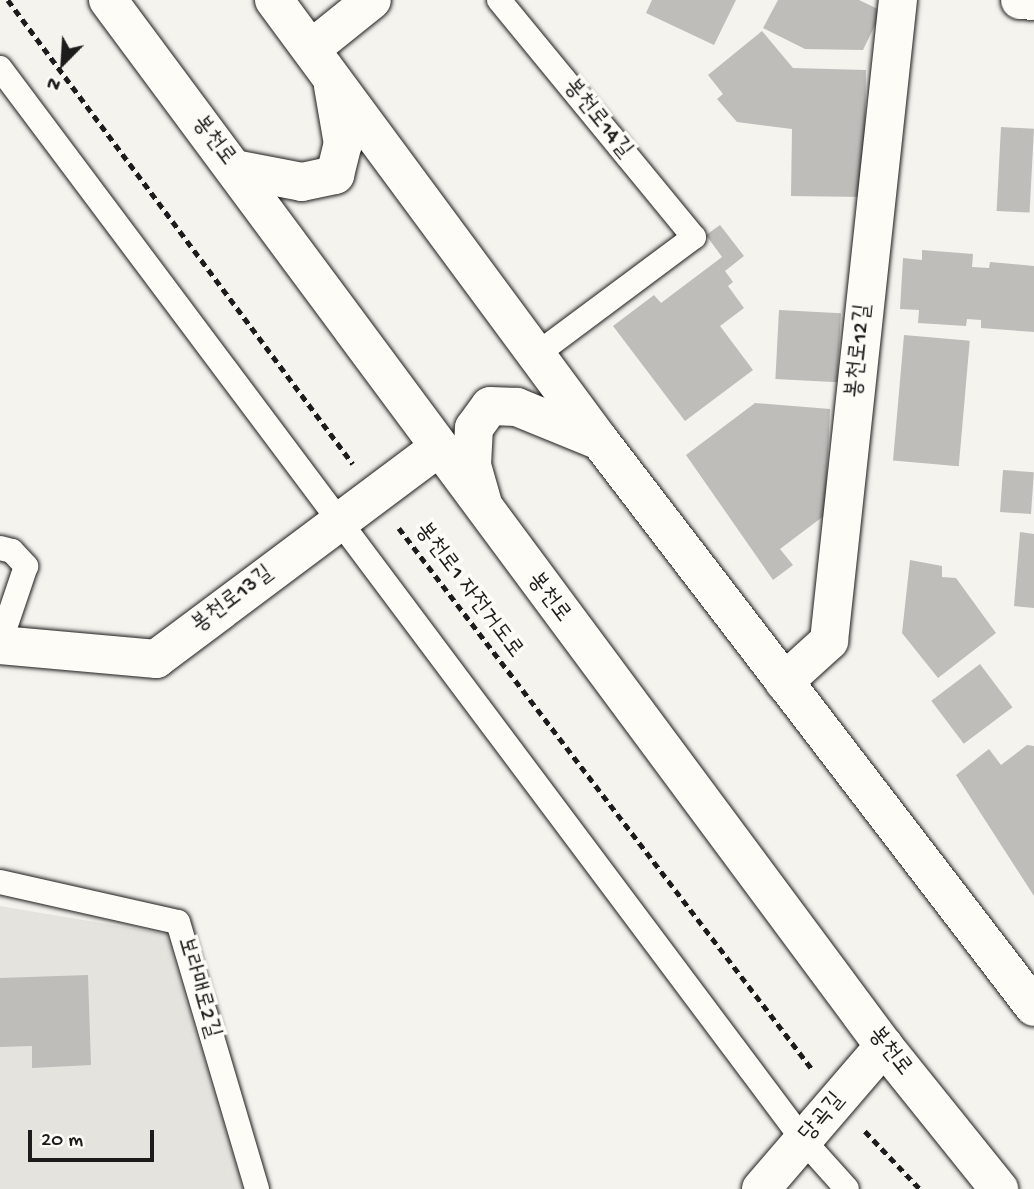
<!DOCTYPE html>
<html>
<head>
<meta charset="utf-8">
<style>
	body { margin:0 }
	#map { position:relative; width:1034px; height:1189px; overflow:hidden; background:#f4f3ee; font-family:"Gochi Hand","Poor Story",sans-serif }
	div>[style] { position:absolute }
	.built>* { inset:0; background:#e4e3de }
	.building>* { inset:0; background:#bebdba; transform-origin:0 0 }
	.path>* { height:4.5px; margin-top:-2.25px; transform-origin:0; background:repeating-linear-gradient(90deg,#1c1c1c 0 7px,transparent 0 12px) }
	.roads { filter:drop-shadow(0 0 2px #1c1c1c) drop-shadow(0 0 2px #1c1c1c) }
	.lane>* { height:24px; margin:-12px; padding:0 12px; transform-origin:12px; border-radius:12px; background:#fdfcf7 }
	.street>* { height:38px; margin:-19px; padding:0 19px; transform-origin:19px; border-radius:19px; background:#fdfcf7 }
	.primary>* { height:38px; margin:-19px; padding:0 19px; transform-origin:19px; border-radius:19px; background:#fdfcf7 }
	span { translate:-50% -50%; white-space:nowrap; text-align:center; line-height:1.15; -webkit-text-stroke:7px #fdfcf7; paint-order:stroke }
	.street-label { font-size:23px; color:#1c1c1c }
	.north { position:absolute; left:28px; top:28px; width:70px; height:70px; -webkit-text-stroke:5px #fdfcf7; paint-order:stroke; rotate:204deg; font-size:19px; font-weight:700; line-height:28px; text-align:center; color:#1c1c1c }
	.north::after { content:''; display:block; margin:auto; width:24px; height:32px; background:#1c1c1c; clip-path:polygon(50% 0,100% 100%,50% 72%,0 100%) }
	.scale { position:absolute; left:28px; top:1130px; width:126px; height:32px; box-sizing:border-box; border:4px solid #1c1c1c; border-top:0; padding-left:9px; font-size:21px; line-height:24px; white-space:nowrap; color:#1c1c1c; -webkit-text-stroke:5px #fdfcf7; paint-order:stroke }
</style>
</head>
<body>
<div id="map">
	<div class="built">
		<i style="clip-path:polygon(0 906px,166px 934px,243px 1189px,0 1189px)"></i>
	</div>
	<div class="building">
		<i style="clip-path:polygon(652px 0,736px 0,714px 45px,646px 13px)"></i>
		<i style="clip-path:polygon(778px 0,859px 0,882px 11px,863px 50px,805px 49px,763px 28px)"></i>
		<i style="clip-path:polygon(762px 31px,793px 68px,866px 70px,864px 197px,791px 196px,792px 129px,737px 122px,717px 99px,723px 94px,708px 75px)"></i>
		<i style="left:1001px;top:127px;width:33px;height:84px;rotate:3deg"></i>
		<i style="clip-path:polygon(720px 225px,744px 256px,725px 271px,733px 282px,728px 286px,744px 308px,720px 326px,753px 370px,685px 421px,613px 326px,654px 295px,661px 303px,722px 257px,706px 235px)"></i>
		<i style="clip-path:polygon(922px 250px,973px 254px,972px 267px,989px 268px,990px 262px,1034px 266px,1034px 332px,981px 328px,981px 320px,967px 319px,966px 326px,918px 323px,919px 310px,900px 309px,903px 258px,922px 260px)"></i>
		<i style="left:779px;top:310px;width:62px;height:69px;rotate:3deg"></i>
		<i style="left:904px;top:335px;width:66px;height:126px;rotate:5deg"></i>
		<i style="clip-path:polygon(755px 403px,830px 409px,825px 515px,780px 549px,793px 565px,773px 580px,686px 455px)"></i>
		<i style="left:1003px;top:470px;width:31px;height:42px;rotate:4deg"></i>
		<i style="clip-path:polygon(1020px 532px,1034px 534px,1034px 608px,1014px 606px)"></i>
		<i style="clip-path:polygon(910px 560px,942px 566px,942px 577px,956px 578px,996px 633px,938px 678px,902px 633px)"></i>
		<i style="left:980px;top:664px;width:54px;height:61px;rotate:53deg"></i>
		<i style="clip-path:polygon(1027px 745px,1034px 746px,1034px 896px,956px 775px,989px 749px,1001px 765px)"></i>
		<i style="clip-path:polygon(88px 975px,91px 1065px,32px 1068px,32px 1046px,0 1047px,0 978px)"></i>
	</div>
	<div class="path">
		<i style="left:8px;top:0;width:578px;rotate:53.37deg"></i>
		<i style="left:399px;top:528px;width:681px;rotate:52.64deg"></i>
		<i style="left:865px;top:1131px;width:80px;rotate:46.5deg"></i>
	</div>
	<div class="roads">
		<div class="lane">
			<i style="left:499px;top:0;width:307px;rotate:50.6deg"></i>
			<i style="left:694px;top:237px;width:196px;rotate:143.3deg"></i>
			<i style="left:0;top:68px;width:1341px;rotate:53.16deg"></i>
			<i style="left:804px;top:1141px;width:64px;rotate:48.1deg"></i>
			<i style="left:0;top:548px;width:12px;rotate:14deg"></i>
			<i style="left:12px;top:551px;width:21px;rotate:47deg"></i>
			<i style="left:26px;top:566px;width:81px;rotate:108.7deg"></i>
			<i style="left:0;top:882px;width:182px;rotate:12.7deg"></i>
			<i style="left:178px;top:922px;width:278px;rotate:73.5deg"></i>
		</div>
		<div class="street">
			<i style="left:1020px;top:0;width:14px;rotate:4deg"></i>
			<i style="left:311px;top:49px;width:78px;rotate:-38.8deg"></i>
			<i style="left:0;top:645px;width:157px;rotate:5.1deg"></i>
			<i style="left:156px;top:659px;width:351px;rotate:-36.8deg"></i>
			<i style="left:784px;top:682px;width:61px;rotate:-42.3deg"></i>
			<i style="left:829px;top:641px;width:645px;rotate:-83.86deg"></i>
			<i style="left:761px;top:1189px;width:189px;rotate:-49.3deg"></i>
		</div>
		<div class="primary">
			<i style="left:108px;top:0;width:1302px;rotate:53.43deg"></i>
			<i style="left:884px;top:1046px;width:184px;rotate:51.2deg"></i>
			<i style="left:274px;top:0;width:548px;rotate:53.53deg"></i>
			<i style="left:600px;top:441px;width:713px;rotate:52.52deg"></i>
			<i style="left:234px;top:169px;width:69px;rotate:10.8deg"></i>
			<i style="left:302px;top:182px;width:34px;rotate:-12deg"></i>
			<i style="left:335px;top:175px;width:32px;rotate:-76deg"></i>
			<i style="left:343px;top:144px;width:59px;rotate:-99.8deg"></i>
			<i style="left:483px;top:504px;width:41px;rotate:-105.8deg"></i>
			<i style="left:472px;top:465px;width:37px;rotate:-87deg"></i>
			<i style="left:474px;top:428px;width:27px;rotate:-54deg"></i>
			<i style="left:490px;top:406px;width:27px;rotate:2deg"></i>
			<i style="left:517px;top:407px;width:87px;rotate:22.2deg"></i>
		</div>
	</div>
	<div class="street-label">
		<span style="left:597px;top:119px;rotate:51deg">봉천로14길</span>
		<span style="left:213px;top:141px;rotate:53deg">봉천로</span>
		<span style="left:860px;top:351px;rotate:-84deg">봉천로12길</span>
		<span style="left:468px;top:591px;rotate:53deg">봉천로1 자전거도로</span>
		<span style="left:548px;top:598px;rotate:53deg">봉천로</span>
		<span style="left:233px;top:600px;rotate:-37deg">봉천로13길</span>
		<span style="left:198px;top:988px;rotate:74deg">보라매로2길</span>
		<span style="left:889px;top:1052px;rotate:52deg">봉천로</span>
		<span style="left:823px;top:1118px;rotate:-50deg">당곡길</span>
	</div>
	<div class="north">N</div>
	<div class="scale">20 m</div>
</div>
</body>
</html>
